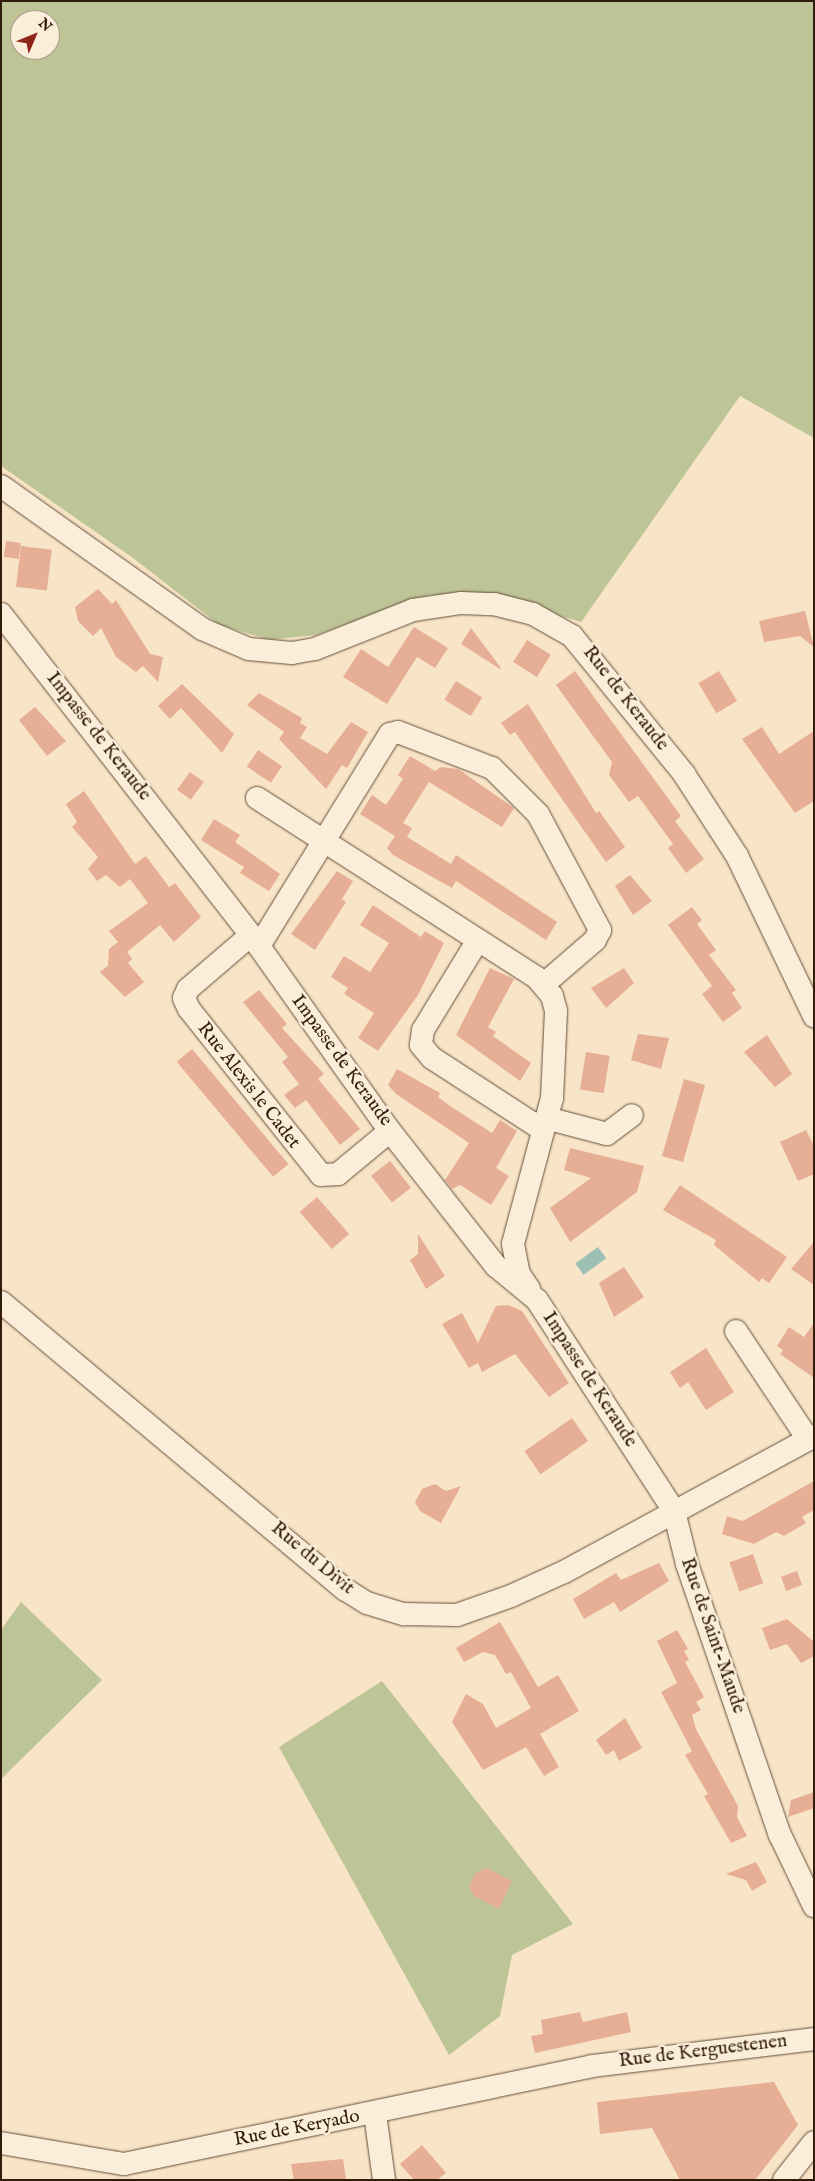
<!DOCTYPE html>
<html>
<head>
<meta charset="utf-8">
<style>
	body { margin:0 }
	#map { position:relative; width:815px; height:2181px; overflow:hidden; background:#f8e4c6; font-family:"IM FELL English",serif }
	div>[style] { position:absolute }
	.green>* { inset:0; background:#bdc496 }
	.water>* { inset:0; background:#9dbfb4; transform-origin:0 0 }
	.building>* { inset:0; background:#e7ae96; transform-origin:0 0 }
	.roads { filter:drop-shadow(0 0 1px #644f3a) drop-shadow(0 0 1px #644f3a) }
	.minor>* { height:22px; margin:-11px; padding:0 11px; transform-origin:11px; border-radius:11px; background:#faedda }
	span { translate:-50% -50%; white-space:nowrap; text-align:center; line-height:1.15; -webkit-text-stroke:5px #faedda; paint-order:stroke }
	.street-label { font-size:19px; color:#321d0c }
	.frame { position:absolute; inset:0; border:2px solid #321d0c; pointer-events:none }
	.north { position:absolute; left:10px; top:10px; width:50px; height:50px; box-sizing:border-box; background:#faedda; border:1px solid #aa9a88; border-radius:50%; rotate:45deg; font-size:14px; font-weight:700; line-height:20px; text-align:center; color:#321d0c }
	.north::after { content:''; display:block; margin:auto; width:18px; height:22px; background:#8f2418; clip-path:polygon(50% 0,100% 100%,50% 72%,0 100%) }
</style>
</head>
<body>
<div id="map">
	<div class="green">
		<i style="clip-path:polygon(evenodd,1px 1px,814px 1px,814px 438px,740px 396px,581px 622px,497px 597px,430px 595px,316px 635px,269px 640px,218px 624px,133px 558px,1px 466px,1px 1px,20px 20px,50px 20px,50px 50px,20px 50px,20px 20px)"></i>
		<i style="clip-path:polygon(21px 1602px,102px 1680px,1px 1779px,1px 1630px)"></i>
		<i style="clip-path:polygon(382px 1681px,573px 1924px,512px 1955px,500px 2016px,449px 2055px,279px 1747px)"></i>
	</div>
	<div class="water">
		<i style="left:598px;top:1247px;width:14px;height:28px;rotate:54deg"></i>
	</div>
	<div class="building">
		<i style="left:6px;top:541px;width:15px;height:16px;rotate:8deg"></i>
		<i style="left:21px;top:546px;width:31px;height:41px;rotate:7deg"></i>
		<i style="clip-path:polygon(98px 589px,112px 604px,116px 600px,150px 654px,163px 657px,158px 682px,143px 666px,136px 672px,116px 657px,101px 628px,93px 636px,78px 621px,75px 607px)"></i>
		<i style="clip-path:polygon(805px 611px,814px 647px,800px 636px,764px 642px,759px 621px)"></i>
		<i style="clip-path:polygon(414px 627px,448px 648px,435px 668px,417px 657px,387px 704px,343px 677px,361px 649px,388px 667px)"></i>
		<i style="clip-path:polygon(471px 628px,501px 668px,500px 669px,461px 644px)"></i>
		<i style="left:527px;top:640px;width:28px;height:26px;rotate:32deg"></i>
		<i style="clip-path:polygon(575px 671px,681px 816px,675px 821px,704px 859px,686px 873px,668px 848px,673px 844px,638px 796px,629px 802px,609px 775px,612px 762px,556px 685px)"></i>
		<i style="left:719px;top:671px;width:35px;height:24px;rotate:59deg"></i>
		<i style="left:456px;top:681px;width:31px;height:22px;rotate:32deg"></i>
		<i style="clip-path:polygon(182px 684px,234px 734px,222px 753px,181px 708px,170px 719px,158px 706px)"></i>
		<i style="clip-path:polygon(259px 693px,302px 718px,300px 723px,307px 727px,300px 738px,327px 754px,351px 722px,368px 732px,347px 768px,342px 765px,326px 789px,279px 739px,284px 732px,247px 705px)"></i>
		<i style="clip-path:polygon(528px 704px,596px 813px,599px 811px,625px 847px,606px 862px,515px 732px,510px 735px,501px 723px)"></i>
		<i style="clip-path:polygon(35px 707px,66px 741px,47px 756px,19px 720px)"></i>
		<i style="clip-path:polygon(762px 727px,779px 754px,814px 731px,814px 801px,795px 813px,742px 739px)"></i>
		<i style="left:258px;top:750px;width:29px;height:20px;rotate:34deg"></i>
		<i style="clip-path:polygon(410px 756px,435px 771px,441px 767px,458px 769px,514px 808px,502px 827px,429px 782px,403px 823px,412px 828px,407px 837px,451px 864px,456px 855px,557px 922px,546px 940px,456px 881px,452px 888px,393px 855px,387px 848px,395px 836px,360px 814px,372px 795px,386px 805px,403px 779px,398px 775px)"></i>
		<i style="left:190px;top:772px;width:17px;height:22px;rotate:36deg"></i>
		<i style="clip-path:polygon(84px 791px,135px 864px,146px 856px,169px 887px,175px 883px,201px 917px,174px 942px,160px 925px,127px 952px,132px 959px,128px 963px,144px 982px,125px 997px,100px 972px,108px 966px,109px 949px,118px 942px,109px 931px,148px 903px,130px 879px,120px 887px,106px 875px,97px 881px,88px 869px,98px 857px,72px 827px,77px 822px,66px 804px)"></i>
		<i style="clip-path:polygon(214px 819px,240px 835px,235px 842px,280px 874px,269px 891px,240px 873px,244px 867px,201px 840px)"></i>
		<i style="clip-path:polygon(337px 871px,353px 881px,342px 899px,346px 902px,315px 950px,291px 934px)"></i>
		<i style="clip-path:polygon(630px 875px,652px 901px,633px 915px,615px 886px)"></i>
		<i style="clip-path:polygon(373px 905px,421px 937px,425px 931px,444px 943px,418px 995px,378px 1051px,358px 1038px,374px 1013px,344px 994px,348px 988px,331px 977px,344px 956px,370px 972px,389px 943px,360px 925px)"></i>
		<i style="clip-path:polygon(692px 907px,702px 920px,697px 924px,716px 950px,709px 955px,736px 990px,732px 993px,742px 1008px,723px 1022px,702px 994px,712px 986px,668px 925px)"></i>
		<i style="clip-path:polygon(490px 968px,514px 979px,488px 1027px,496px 1032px,493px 1036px,531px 1063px,520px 1081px,456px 1035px)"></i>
		<i style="clip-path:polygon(624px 968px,634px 983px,606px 1008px,591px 988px)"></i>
		<i style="clip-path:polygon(259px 990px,287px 1024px,282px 1028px,324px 1074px,318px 1079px,360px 1129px,340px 1145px,306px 1100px,295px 1108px,284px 1095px,299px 1084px,282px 1062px,288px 1057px,243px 1002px)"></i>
		<i style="clip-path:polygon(638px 1034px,669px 1038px,661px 1069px,631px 1060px)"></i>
		<i style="clip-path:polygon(767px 1035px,792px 1074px,775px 1087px,744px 1052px)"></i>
		<i style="left:192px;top:1049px;width:150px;height:20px;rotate:50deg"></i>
		<i style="left:586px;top:1052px;width:24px;height:38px;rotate:9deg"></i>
		<i style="clip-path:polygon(397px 1069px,440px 1093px,438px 1097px,453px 1108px,492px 1133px,500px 1120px,517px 1131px,496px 1168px,509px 1176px,491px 1205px,460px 1185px,452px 1189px,445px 1180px,469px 1143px,396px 1094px,388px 1085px)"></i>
		<i style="left:684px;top:1079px;width:22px;height:80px;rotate:16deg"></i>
		<i style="clip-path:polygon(806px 1130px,814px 1146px,814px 1174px,798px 1181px,780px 1142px)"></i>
		<i style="clip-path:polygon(570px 1148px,644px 1166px,637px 1192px,570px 1242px,550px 1208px,591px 1178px,564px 1170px)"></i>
		<i style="left:390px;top:1161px;width:34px;height:24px;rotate:52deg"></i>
		<i style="clip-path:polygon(680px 1185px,787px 1257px,769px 1283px,762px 1278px,759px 1282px,714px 1245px,716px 1240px,663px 1210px)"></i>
		<i style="left:317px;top:1197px;width:49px;height:23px;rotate:49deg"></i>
		<i style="clip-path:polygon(418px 1234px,445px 1276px,426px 1289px,410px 1260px,418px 1254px)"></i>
		<i style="clip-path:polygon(814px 1242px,814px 1285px,791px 1269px)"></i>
		<i style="clip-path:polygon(624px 1267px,644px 1297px,614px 1317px,599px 1283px)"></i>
		<i style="clip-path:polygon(508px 1305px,522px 1311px,569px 1383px,549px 1397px,515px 1354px,482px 1372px,478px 1363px,469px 1368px,442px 1324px,462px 1313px,478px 1343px,496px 1306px)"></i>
		<i style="clip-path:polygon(814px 1323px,814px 1378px,780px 1354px,783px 1350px,777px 1346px,789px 1327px,804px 1337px)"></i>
		<i style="clip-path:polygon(706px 1348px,734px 1392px,706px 1410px,688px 1382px,680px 1388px,670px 1372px)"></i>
		<i style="left:572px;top:1418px;width:28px;height:58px;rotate:55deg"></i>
		<i style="clip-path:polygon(814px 1481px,814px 1510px,802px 1517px,806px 1523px,784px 1536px,776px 1532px,754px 1544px,722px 1534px,727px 1516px,743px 1521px)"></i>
		<i style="clip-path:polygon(435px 1484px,446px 1491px,461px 1486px,441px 1523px,420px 1511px,415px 1502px,422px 1489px)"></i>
		<i style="left:753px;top:1554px;width:31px;height:25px;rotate:71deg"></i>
		<i style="clip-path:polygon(659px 1563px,669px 1581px,620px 1612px,614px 1602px,584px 1619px,573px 1599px,616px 1573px,621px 1580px)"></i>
		<i style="left:797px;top:1571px;width:15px;height:17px;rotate:70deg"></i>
		<i style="clip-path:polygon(787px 1619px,814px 1642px,814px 1656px,801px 1663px,787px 1644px,770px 1650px,762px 1628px)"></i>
		<i style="clip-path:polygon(500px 1622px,538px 1687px,558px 1675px,579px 1711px,540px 1734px,559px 1767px,544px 1776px,526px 1747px,483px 1770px,452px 1722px,466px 1694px,483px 1704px,496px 1728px,531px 1708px,511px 1672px,506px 1674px,495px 1655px,483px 1652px,464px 1662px,456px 1648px)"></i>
		<i style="clip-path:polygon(677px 1630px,688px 1649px,684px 1651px,689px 1660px,685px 1662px,704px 1697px,696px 1702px,701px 1710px,692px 1715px,696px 1729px,738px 1806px,737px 1817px,747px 1836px,731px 1843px,704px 1796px,708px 1794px,685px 1755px,692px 1751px,661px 1692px,677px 1683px,657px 1641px)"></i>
		<i style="clip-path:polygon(625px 1718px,642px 1748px,619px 1761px,614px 1750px,606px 1755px,596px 1740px)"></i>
		<i style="clip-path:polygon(814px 1792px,814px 1808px,788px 1817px,791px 1800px)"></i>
		<i style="clip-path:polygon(756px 1862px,767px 1882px,752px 1891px,746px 1880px,726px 1874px)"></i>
		<i style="clip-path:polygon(487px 1868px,512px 1881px,499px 1909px,474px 1896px,469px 1886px,476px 1873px)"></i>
		<i style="clip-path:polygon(580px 2012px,583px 2022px,627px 2012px,631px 2032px,535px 2053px,531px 2036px,543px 2034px,541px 2020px)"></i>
		<i style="clip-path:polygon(774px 2082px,798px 2125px,755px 2180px,680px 2180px,652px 2128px,600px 2134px,597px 2102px)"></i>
		<i style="clip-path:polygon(422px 2145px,446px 2173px,437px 2180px,414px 2180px,400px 2164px)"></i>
		<i style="clip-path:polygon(343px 2159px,346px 2180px,294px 2180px,291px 2164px)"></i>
	</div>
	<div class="roads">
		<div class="minor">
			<i style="left:1px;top:486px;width:247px;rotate:35.4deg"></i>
			<i style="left:202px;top:629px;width:51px;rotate:23.1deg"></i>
			<i style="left:249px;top:649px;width:43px;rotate:5.3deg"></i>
			<i style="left:292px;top:653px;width:23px;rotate:-10deg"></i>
			<i style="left:315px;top:649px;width:105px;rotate:-21.7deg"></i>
			<i style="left:413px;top:610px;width:49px;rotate:-8.3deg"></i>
			<i style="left:461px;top:603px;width:33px;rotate:2deg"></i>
			<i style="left:494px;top:604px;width:40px;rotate:14.4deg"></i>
			<i style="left:533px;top:614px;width:45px;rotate:29.4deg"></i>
			<i style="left:572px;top:636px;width:178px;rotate:50.9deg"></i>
			<i style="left:684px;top:774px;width:98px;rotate:57.1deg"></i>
			<i style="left:737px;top:856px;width:178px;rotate:64.3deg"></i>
			<i style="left:1px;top:614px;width:407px;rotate:52.1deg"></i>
			<i style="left:251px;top:935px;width:240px;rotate:54.7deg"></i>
			<i style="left:390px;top:1131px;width:172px;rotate:51.9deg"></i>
			<i style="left:496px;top:1266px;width:53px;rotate:39.7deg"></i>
			<i style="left:537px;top:1300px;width:252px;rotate:57deg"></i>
			<i style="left:674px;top:1511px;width:55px;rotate:76.2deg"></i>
			<i style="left:687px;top:1564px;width:287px;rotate:71.1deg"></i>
			<i style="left:780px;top:1835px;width:79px;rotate:64.4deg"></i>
			<i style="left:257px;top:798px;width:333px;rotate:32.7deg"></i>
			<i style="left:537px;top:978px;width:23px;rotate:50deg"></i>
			<i style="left:552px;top:996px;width:16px;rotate:75deg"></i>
			<i style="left:556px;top:1011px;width:87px;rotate:92.6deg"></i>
			<i style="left:552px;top:1098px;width:151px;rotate:105deg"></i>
			<i style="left:513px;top:1244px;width:31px;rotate:79deg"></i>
			<i style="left:519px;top:1274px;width:18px;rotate:56deg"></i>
			<i style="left:251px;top:935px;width:83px;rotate:139.4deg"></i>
			<i style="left:188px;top:989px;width:10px;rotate:114deg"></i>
			<i style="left:184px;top:998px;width:12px;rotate:66deg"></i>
			<i style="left:189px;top:1009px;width:212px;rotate:51.5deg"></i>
			<i style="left:321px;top:1175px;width:17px;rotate:-3deg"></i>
			<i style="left:338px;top:1174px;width:67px;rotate:-39.6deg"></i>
			<i style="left:478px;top:940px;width:105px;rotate:121.4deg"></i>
			<i style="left:423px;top:1030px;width:15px;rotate:98deg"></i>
			<i style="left:421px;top:1045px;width:17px;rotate:50deg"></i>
			<i style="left:432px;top:1058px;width:132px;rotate:33deg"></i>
			<i style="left:259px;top:946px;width:249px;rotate:-58.3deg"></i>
			<i style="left:390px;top:734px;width:8px;rotate:-14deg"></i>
			<i style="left:398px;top:732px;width:101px;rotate:21deg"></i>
			<i style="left:492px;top:768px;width:65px;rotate:45deg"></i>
			<i style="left:538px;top:814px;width:132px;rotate:61.9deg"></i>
			<i style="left:600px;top:930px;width:11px;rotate:117deg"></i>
			<i style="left:595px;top:940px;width:67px;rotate:139.2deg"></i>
			<i style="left:546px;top:1118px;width:63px;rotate:14.7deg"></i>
			<i style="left:607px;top:1134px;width:31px;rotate:-37deg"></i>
			<i style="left:1px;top:1302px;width:449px;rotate:39.9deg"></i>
			<i style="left:346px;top:1590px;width:25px;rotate:32deg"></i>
			<i style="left:367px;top:1603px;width:39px;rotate:17deg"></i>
			<i style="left:404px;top:1614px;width:53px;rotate:1.1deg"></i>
			<i style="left:457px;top:1615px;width:57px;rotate:-19.4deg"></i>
			<i style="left:511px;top:1596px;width:58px;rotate:-24.4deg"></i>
			<i style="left:564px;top:1572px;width:285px;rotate:-28.5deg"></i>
			<i style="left:736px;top:1331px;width:130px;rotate:56.3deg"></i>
			<i style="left:375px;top:2114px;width:67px;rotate:82.2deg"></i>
			<i style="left:1px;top:2143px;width:125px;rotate:9.7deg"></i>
			<i style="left:124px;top:2164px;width:478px;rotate:-11.8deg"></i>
			<i style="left:592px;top:2066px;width:224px;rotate:-6.9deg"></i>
			<i style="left:784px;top:2180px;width:48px;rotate:-51.7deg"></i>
		</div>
	</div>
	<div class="street-label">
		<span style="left:625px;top:699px;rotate:52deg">Rue de Keraude</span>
		<span style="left:98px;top:737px;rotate:52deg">Impasse de Keraude</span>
		<span style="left:341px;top:1061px;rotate:54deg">Impasse de Keraude</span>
		<span style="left:248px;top:1086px;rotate:52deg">Rue Alexis le Cadet</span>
		<span style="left:589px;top:1380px;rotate:57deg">Impasse de Keraude</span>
		<span style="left:312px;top:1559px;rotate:40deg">Rue du Divit</span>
		<span style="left:712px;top:1636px;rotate:71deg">Rue de Saint-Maude</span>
		<span style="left:703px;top:2052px;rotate:-7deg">Rue de Kerguestenen</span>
		<span style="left:297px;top:2129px;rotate:-11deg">Rue de Keryado</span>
	</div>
	<div class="frame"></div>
	<div class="north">N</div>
</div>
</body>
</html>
